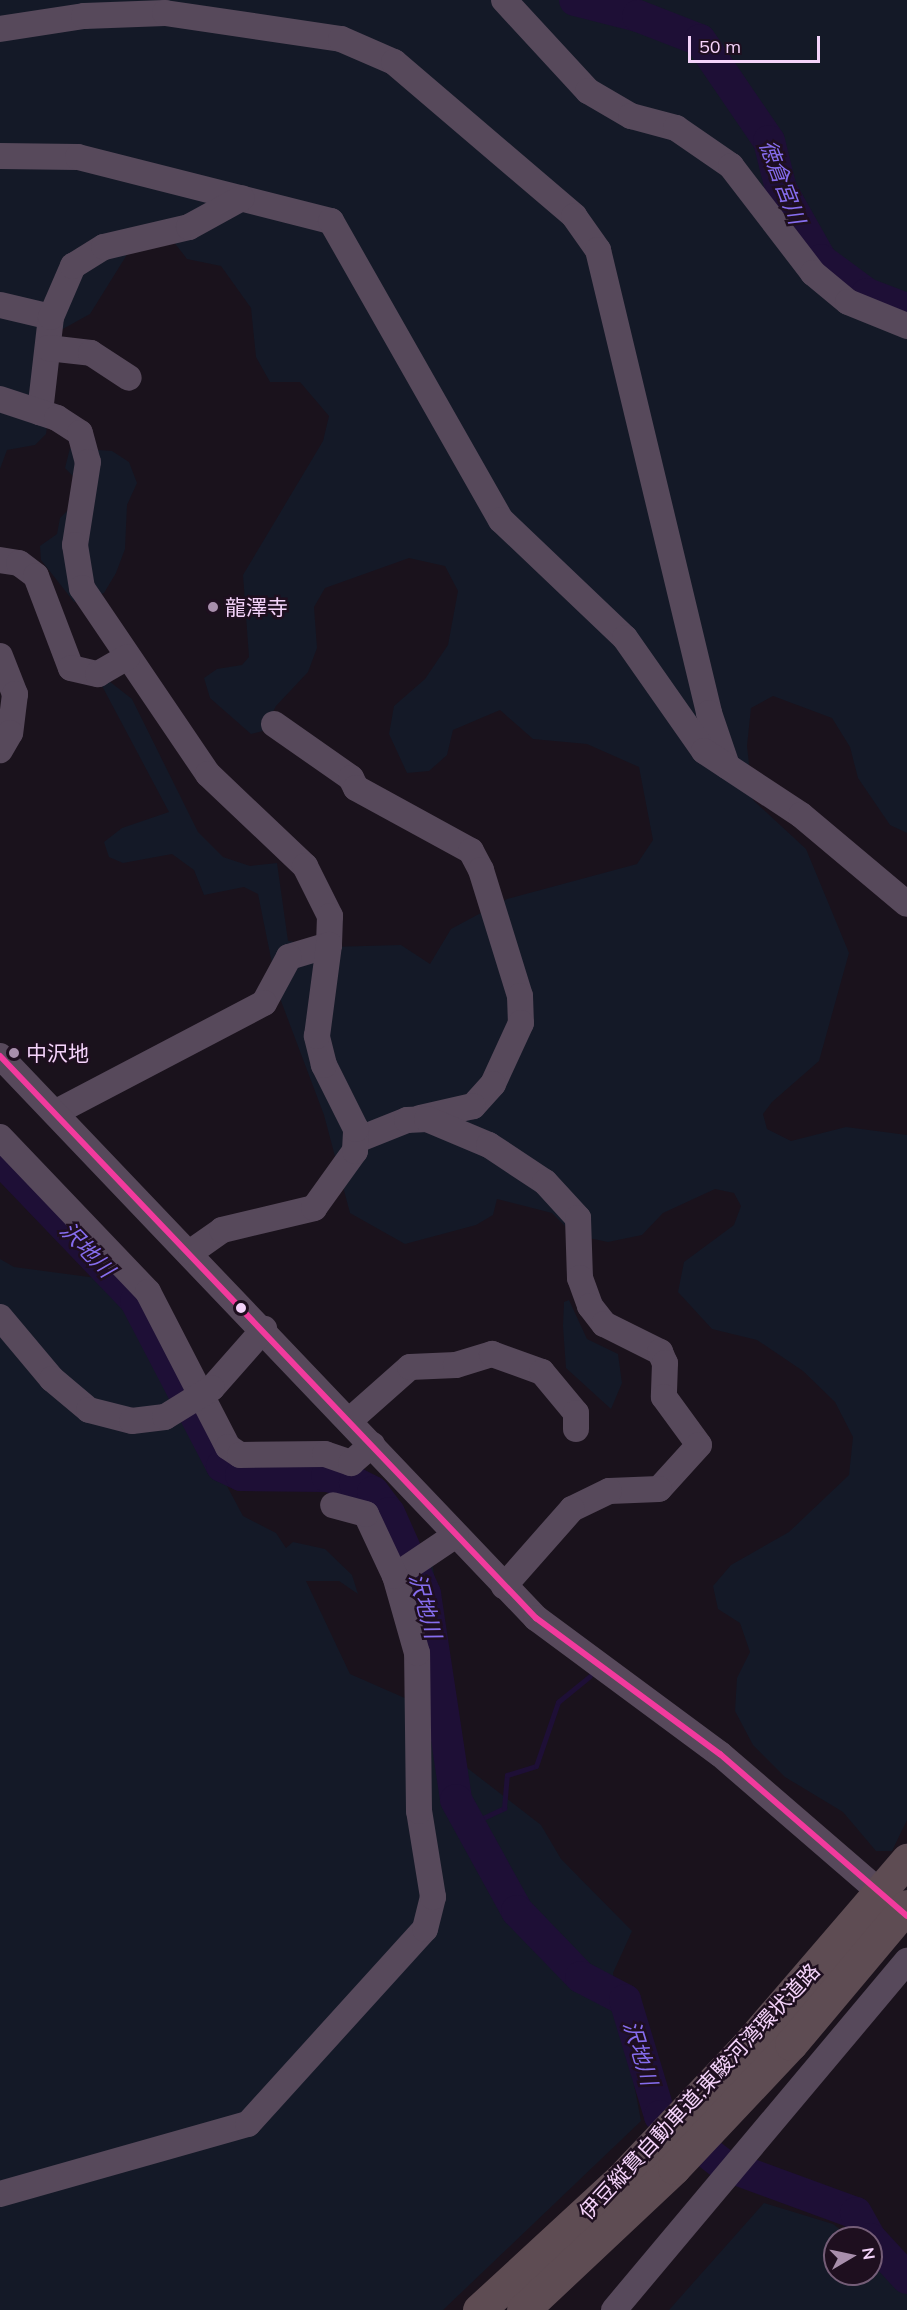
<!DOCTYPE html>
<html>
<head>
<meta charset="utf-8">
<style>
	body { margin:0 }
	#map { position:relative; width:907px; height:2310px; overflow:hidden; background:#1a121c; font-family:Mulish,"Noto Sans JP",sans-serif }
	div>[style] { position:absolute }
	.green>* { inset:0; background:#141927 }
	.stream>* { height:5px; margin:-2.5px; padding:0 2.5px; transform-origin:2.5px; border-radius:2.5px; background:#1e0f36 }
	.river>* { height:32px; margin:-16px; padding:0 16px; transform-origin:16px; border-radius:16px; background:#1e0f36 }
	.minor>* { height:26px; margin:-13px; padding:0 13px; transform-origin:13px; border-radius:13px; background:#57495b }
	.minor-bridge>* { height:26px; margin:-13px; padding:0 13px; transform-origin:13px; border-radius:13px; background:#57495b }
	.highway-bridge>* { height:33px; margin:-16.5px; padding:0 16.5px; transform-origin:16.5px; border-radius:16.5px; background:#5e4c53 }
	.bus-1>* { height:6px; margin:-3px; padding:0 3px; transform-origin:3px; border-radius:3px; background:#f13a9d }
	.dots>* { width:16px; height:16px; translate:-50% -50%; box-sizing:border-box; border:3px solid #1e0f1f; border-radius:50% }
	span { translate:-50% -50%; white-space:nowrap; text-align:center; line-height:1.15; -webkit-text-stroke:5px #1e0f1f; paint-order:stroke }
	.poi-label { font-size:21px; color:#f4d3fa }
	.left { translate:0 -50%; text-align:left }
	.street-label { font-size:21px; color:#f4d3fa }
	.water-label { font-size:22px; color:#866dee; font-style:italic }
	.north { position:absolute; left:823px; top:2226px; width:60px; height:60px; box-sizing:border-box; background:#1e0f1f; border:2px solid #745d77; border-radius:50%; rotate:81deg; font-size:16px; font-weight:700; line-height:24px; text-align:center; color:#f4d3fa }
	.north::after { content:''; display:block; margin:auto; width:21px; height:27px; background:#a88fac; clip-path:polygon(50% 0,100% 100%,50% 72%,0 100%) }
	.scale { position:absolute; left:688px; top:36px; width:132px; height:27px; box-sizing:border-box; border:3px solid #f4d3fa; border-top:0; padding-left:8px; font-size:18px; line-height:21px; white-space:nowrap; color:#f4d3fa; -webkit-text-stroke:4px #1e0f1f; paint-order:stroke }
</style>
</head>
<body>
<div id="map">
	<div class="green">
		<i style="clip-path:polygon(0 0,907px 0,907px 833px,890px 825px,858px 778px,850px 747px,832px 718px,773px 696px,751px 708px,747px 746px,753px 800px,806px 849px,849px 953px,819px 1061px,772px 1102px,763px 1114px,767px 1129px,791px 1141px,846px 1127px,907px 1135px,907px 1820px,892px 1851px,876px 1851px,843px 1812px,785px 1777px,753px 1745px,735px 1711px,737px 1678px,750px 1652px,740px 1623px,718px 1609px,713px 1586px,731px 1565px,789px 1532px,849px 1475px,853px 1437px,835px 1402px,803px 1371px,757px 1340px,712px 1329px,678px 1292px,684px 1262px,734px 1225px,741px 1206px,734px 1193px,715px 1189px,663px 1213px,642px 1235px,608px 1242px,574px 1235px,552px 1213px,497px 1199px,493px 1215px,476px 1225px,405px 1244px,350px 1213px,324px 1115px,278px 993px,258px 894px,244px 887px,204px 895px,194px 870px,172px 854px,123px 863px,109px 857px,104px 842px,122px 828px,169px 812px,101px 684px,109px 681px,132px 699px,198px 832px,223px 857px,250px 866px,277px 863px,288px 941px,329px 947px,401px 945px,430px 964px,451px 929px,507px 899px,637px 864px,653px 840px,639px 767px,587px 744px,533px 739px,500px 710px,453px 730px,447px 755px,429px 771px,407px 773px,389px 734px,394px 706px,425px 679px,448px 645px,458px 591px,445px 566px,409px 558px,325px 588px,314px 607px,317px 648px,308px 672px,276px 706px,263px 731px,251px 734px,210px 698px,204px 678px,217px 669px,242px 665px,249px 657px,243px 575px,323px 441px,329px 416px,300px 382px,270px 382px,256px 357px,251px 308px,221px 266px,187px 259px,173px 241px,128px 253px,90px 314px,61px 330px,46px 434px,35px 445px,7px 450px,0 469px)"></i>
		<i style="clip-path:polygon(70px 448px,112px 451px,129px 462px,137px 483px,127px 505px,125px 549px,116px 573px,104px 593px,74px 602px,41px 560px,40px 546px,57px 534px,60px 518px,69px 509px,76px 479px,65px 468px)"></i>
		<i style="clip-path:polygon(0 1259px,14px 1267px,104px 1279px,166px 1372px,243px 1516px,276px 1533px,286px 1548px,293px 1542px,325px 1549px,352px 1575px,358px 1594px,339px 1581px,306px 1581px,350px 1674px,423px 1706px,403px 1581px,432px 1562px,466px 1767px,541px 1825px,561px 1859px,632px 1931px,613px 1973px,641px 2121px,443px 2310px,0 2310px)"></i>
		<i style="clip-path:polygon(569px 1300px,587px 1339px,618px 1354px,622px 1383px,611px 1409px,566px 1368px,563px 1326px,564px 1302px)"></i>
		<i style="clip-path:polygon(764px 2203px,833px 2224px,851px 2238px,835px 2238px,835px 2274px,871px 2274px,871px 2254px,907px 2282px,907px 2310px,669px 2310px)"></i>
	</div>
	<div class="stream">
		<i style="left:470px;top:1824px;width:38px;rotate:-25deg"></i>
		<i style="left:504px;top:1808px;width:33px;rotate:-85deg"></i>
		<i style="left:507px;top:1775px;width:30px;rotate:-17deg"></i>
		<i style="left:536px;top:1766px;width:68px;rotate:-71deg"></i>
		<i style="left:558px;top:1702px;width:41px;rotate:-39.1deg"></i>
	</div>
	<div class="river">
		<i style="left:575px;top:0;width:65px;rotate:14.3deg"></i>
		<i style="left:638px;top:16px;width:66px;rotate:21.2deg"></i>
		<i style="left:700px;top:40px;width:122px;rotate:55.7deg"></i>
		<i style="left:769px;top:141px;width:49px;rotate:76deg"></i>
		<i style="left:781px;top:189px;width:81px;rotate:60.6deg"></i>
		<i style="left:821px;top:260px;width:57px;rotate:36.5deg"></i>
		<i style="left:867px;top:294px;width:43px;rotate:20.6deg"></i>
		<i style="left:0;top:1159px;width:197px;rotate:46.2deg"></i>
		<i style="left:136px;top:1301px;width:186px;rotate:62.5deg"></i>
		<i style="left:222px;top:1466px;width:21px;rotate:25deg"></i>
		<i style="left:241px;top:1475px;width:86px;rotate:0.7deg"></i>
		<i style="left:327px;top:1476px;width:29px;rotate:14deg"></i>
		<i style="left:355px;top:1483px;width:20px;rotate:27deg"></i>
		<i style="left:373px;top:1492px;width:26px;rotate:53deg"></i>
		<i style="left:389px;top:1513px;width:89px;rotate:66deg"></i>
		<i style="left:425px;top:1594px;width:208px;rotate:81.4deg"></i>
		<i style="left:456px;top:1800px;width:127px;rotate:61.2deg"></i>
		<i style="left:517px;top:1911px;width:92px;rotate:45.9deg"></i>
		<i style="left:581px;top:1977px;width:50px;rotate:27.6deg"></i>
		<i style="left:625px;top:2000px;width:121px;rotate:73.2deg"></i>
		<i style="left:660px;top:2116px;width:77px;rotate:37.6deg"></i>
		<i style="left:741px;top:2171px;width:122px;rotate:20.1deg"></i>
		<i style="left:856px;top:2213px;width:29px;rotate:61deg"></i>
		<i style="left:871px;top:2239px;width:53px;rotate:47.3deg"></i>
	</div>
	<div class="minor">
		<i style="left:504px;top:0;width:124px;rotate:47.3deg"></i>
		<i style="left:588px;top:91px;width:50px;rotate:30.2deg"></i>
		<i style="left:631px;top:116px;width:47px;rotate:14.9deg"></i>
		<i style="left:676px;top:128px;width:67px;rotate:34.6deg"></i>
		<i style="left:731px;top:166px;width:135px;rotate:52.5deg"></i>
		<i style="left:813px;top:273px;width:45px;rotate:39.6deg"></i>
		<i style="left:848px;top:302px;width:64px;rotate:22.1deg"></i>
		<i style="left:0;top:29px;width:85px;rotate:-8.8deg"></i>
		<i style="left:84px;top:16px;width:81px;rotate:-2.1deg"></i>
		<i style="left:165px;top:13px;width:178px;rotate:8.4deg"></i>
		<i style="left:341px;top:39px;width:58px;rotate:23.5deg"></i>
		<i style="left:394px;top:62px;width:237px;rotate:40.5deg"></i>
		<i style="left:574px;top:216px;width:42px;rotate:54.8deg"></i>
		<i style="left:598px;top:250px;width:476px;rotate:76.5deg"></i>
		<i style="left:709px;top:713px;width:56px;rotate:71.2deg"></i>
		<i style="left:0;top:156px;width:78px;rotate:0.7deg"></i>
		<i style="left:78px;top:157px;width:261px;rotate:14.2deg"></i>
		<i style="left:331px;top:221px;width:344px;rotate:60.4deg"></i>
		<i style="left:501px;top:520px;width:171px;rotate:43.6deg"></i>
		<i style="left:625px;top:638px;width:138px;rotate:55deg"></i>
		<i style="left:704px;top:751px;width:116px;rotate:33.4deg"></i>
		<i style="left:801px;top:815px;width:138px;rotate:40deg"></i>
		<i style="left:0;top:305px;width:52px;rotate:13.2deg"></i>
		<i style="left:51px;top:317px;width:96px;rotate:96.6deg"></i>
		<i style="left:51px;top:317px;width:56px;rotate:-66.7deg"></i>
		<i style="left:73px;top:266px;width:36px;rotate:-32deg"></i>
		<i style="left:104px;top:247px;width:87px;rotate:-13.2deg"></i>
		<i style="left:189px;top:227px;width:60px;rotate:-28.7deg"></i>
		<i style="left:48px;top:348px;width:43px;rotate:6.6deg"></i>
		<i style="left:91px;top:353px;width:45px;rotate:33.3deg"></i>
		<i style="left:0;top:399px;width:60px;rotate:18.4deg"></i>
		<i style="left:57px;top:418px;width:27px;rotate:33deg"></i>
		<i style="left:80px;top:433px;width:30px;rotate:75deg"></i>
		<i style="left:88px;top:462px;width:84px;rotate:98.9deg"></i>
		<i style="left:75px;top:545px;width:44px;rotate:80.8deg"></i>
		<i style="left:82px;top:588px;width:225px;rotate:55.9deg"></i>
		<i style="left:208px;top:774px;width:134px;rotate:43.5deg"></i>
		<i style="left:305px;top:866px;width:56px;rotate:63.4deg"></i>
		<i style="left:330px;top:916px;width:29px;rotate:92deg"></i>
		<i style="left:329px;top:945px;width:42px;rotate:163.3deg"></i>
		<i style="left:289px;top:957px;width:52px;rotate:118.5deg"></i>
		<i style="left:264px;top:1003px;width:233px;rotate:152.3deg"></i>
		<i style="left:0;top:560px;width:19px;rotate:9deg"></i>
		<i style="left:19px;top:563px;width:21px;rotate:37deg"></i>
		<i style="left:36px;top:576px;width:98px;rotate:69.2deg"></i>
		<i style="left:71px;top:668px;width:28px;rotate:13deg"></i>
		<i style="left:98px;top:674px;width:34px;rotate:-30deg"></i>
		<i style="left:0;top:656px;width:41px;rotate:68.5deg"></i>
		<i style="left:15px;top:694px;width:39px;rotate:97deg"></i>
		<i style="left:10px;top:733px;width:20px;rotate:120deg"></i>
		<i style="left:274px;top:724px;width:94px;rotate:35deg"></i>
		<i style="left:351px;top:778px;width:11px;rotate:63deg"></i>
		<i style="left:356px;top:788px;width:131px;rotate:28.7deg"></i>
		<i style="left:471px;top:851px;width:21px;rotate:62deg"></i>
		<i style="left:481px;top:870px;width:132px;rotate:72.8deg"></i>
		<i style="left:520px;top:996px;width:27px;rotate:88deg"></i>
		<i style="left:521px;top:1023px;width:67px;rotate:114.7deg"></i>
		<i style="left:493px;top:1084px;width:30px;rotate:132deg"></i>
		<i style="left:473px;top:1106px;width:54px;rotate:167.2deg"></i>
		<i style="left:0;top:1056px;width:777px;rotate:46.36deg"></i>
		<i style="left:536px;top:1618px;width:229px;rotate:36.5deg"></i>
		<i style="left:720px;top:1754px;width:230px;rotate:40.8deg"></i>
		<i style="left:0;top:1137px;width:214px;rotate:46.3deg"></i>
		<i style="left:148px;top:1292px;width:174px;rotate:62.7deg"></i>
		<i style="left:228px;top:1447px;width:14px;rotate:34deg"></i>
		<i style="left:240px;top:1455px;width:85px;rotate:-0.7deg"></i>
		<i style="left:325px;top:1454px;width:28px;rotate:19deg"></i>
		<i style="left:351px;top:1463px;width:28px;rotate:-41deg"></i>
		<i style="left:357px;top:1140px;width:54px;rotate:-21.8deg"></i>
		<i style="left:407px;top:1120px;width:20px;rotate:-3deg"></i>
		<i style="left:427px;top:1119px;width:67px;rotate:22.8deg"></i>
		<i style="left:489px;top:1145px;width:67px;rotate:33.5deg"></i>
		<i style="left:545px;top:1182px;width:49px;rotate:47.5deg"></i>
		<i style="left:578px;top:1218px;width:60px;rotate:88.1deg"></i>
		<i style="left:580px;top:1278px;width:30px;rotate:70deg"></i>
		<i style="left:590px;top:1306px;width:23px;rotate:52deg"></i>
		<i style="left:604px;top:1324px;width:63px;rotate:26.6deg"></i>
		<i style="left:660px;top:1352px;width:12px;rotate:66deg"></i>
		<i style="left:665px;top:1363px;width:34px;rotate:92deg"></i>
		<i style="left:664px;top:1397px;width:59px;rotate:53.9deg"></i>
		<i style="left:699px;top:1445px;width:59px;rotate:132.3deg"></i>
		<i style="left:659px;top:1489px;width:50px;rotate:177.7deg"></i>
		<i style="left:609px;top:1491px;width:41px;rotate:154.1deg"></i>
		<i style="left:572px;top:1509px;width:103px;rotate:131.4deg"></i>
		<i style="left:191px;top:1252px;width:38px;rotate:-35deg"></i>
		<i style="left:222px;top:1230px;width:95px;rotate:-13.4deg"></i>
		<i style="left:314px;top:1208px;width:70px;rotate:-54.3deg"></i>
		<i style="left:355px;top:1151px;width:22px;rotate:-87deg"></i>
		<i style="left:356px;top:1129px;width:72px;rotate:-116.6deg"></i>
		<i style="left:324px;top:1065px;width:30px;rotate:-104deg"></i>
		<i style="left:317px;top:1036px;width:92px;rotate:-82.5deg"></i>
		<i style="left:0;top:1317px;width:81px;rotate:50deg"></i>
		<i style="left:52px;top:1379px;width:48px;rotate:40deg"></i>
		<i style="left:89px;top:1410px;width:44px;rotate:14.3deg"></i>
		<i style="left:132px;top:1421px;width:33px;rotate:-7deg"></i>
		<i style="left:212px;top:1388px;width:79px;rotate:-48.6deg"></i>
		<i style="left:349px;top:1421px;width:81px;rotate:-41.5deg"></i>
		<i style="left:410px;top:1367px;width:46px;rotate:-2.5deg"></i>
		<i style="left:456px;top:1365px;width:38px;rotate:-17deg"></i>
		<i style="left:492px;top:1354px;width:53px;rotate:19.8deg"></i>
		<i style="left:542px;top:1372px;width:53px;rotate:50.3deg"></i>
		<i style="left:576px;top:1413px;width:16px;rotate:90deg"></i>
		<i style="left:395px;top:1576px;width:73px;rotate:-33.9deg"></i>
		<i style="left:0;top:2194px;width:258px;rotate:-15.8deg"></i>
		<i style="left:248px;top:2124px;width:263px;rotate:-47.8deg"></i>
		<i style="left:425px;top:1929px;width:33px;rotate:-76deg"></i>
		<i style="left:433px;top:1897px;width:87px;rotate:-99.2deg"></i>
		<i style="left:419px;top:1811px;width:158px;rotate:-90.7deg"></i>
		<i style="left:417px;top:1653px;width:80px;rotate:-105.9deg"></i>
		<i style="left:395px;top:1576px;width:68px;rotate:-115.1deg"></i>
		<i style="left:366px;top:1514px;width:34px;rotate:-165deg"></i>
		<i style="left:614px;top:2310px;width:456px;rotate:-50deg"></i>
	</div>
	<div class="minor-bridge">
		<i style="left:165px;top:1417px;width:55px;rotate:-31.7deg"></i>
	</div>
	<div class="highway-bridge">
		<i style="left:479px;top:2310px;width:193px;rotate:-42.7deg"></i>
		<i style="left:621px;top:2179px;width:182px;rotate:-46.6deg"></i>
		<i style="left:746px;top:2047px;width:247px;rotate:-49.3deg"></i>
		<i style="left:523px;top:2310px;width:207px;rotate:-43.2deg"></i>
		<i style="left:674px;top:2168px;width:170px;rotate:-46.7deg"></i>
		<i style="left:791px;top:2044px;width:180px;rotate:-50deg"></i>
	</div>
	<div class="bus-1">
		<i style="left:0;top:1056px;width:777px;rotate:46.36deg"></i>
		<i style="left:536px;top:1618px;width:229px;rotate:36.5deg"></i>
		<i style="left:720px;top:1754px;width:247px;rotate:40.9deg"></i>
	</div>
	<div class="dots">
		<i style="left:213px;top:607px;background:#a88fac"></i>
		<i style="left:14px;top:1053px;background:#a88fac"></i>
		<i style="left:241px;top:1308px;background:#f4d3fa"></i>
	</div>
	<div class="poi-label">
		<span class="left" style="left:225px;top:607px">龍澤寺</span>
		<span class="left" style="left:26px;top:1053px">中沢地</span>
	</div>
	<div class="street-label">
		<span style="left:699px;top:2091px;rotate:-47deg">伊豆縦貫自動車道;東駿河湾環状道路</span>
	</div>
	<div class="water-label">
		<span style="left:782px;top:182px;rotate:69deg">徳倉宮川</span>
		<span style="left:87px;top:1250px;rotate:46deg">沢地川</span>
		<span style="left:425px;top:1606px;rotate:75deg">沢地川</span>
		<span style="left:640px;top:2053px;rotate:73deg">沢地川</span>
	</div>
	<div class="north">N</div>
	<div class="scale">50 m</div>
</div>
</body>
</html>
